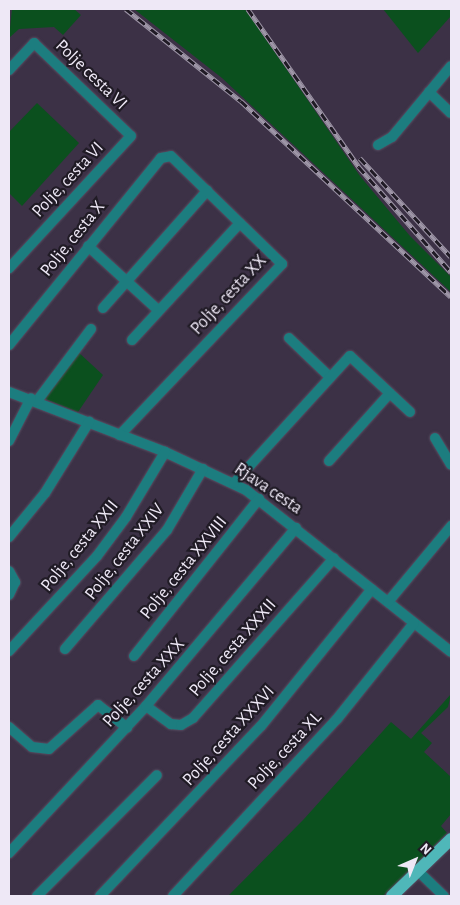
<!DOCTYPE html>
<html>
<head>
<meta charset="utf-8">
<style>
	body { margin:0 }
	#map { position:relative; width:460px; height:905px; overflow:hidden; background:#3c3146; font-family:"Alegreya Sans",sans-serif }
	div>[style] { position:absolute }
	.green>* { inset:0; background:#0b501e }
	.roads { filter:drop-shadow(0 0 1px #584e62) drop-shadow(0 0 1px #584e62) }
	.minor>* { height:10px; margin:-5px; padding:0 5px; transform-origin:5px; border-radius:5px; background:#1c7d7f }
	.major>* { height:12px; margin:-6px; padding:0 6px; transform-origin:6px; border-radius:6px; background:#4fb7b9 }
	.rail>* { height:4.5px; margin-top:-2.25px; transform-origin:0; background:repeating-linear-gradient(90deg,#201b25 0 8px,#9e96a7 0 16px); box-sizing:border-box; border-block:1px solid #9e96a7 }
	span { translate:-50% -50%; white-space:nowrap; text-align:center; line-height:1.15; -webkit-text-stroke:4.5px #201b25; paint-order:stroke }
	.street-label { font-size:18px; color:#eee8f6 }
	.frame { position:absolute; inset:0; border:10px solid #eee8f6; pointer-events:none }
	.north { position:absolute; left:390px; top:835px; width:50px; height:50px; -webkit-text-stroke:4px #201b25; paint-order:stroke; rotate:44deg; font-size:14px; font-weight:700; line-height:20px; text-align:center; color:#eee8f6 }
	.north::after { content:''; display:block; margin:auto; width:18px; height:22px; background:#eee8f6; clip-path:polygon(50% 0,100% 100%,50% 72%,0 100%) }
</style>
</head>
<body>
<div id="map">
	<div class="green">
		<i style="clip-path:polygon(12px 9px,74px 9px,81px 15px,63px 35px,54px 27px,19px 29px,9px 38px)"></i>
		<i style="clip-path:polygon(134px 9px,245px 9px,360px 176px,410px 236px,451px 277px,451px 292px,222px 78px)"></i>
		<i style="clip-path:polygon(383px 9px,451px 9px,451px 16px,418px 53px)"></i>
		<i style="clip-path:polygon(37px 103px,79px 143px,22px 206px,9px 193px,9px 132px)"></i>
		<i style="clip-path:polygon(77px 351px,103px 375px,78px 412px,43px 398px)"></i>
		<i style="clip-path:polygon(451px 694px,448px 707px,421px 733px,432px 743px,424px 752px,451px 777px,451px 814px,441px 826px,447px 833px,383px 896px,228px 896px,304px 819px,391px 722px,411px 739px)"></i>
	</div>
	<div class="roads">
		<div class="minor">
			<i style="left:9px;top:70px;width:37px;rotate:-47deg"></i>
			<i style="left:34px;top:43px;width:134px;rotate:43.8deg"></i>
			<i style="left:131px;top:136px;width:180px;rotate:132.7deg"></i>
			<i style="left:429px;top:92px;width:30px;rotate:44deg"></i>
			<i style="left:378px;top:145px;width:16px;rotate:-30deg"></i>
			<i style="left:392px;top:137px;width:92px;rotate:-50.3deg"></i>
			<i style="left:88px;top:246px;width:93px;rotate:42.4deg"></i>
			<i style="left:103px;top:308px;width:157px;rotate:-48.4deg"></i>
			<i style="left:289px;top:338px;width:57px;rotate:43.6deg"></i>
			<i style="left:132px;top:340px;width:159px;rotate:-47.3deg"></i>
			<i style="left:9px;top:345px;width:241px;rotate:-50.9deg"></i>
			<i style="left:161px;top:158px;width:10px;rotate:-11deg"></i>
			<i style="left:171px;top:156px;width:155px;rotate:44.2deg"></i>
			<i style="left:282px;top:264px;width:236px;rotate:133.5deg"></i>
			<i style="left:9px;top:392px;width:167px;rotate:21deg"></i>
			<i style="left:165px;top:452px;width:89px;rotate:25.1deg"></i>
			<i style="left:246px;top:490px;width:261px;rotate:38.3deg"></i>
			<i style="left:37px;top:401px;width:90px;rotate:-53.1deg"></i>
			<i style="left:435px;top:438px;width:31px;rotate:59deg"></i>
			<i style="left:9px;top:441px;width:48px;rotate:-62.9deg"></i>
			<i style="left:329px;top:461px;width:91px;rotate:-48.1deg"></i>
			<i style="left:234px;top:483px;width:172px;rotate:-47.6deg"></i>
			<i style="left:350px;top:356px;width:82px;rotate:43deg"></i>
			<i style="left:9px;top:537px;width:57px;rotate:-50.7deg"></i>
			<i style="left:45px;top:493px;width:84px;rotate:-58.2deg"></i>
			<i style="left:9px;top:571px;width:13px;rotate:61deg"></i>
			<i style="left:15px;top:582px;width:14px;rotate:115deg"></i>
			<i style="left:388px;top:602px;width:99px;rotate:-50.3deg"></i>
			<i style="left:65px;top:649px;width:157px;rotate:-49.4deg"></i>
			<i style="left:167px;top:530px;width:71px;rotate:-59.5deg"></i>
			<i style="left:9px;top:651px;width:129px;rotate:-47.2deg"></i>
			<i style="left:97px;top:556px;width:49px;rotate:-53.4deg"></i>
			<i style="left:126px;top:517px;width:76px;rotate:-59deg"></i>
			<i style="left:134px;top:656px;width:201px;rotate:-51.5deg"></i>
			<i style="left:146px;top:706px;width:31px;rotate:36deg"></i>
			<i style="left:171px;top:724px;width:10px;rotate:6deg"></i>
			<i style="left:181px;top:725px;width:14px;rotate:-30deg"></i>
			<i style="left:193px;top:718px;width:213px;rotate:-48.6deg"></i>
			<i style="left:9px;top:727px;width:30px;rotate:41deg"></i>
			<i style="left:32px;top:747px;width:17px;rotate:7deg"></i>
			<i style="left:49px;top:749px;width:66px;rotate:-41.9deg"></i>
			<i style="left:98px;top:705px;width:37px;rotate:38deg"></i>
			<i style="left:9px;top:853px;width:201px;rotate:-47deg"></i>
			<i style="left:146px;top:706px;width:233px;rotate:-49.9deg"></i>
			<i style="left:418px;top:871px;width:36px;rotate:44deg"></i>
			<i style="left:37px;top:896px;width:170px;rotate:-45.2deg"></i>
			<i style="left:100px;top:896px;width:234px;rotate:-46.6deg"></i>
			<i style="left:261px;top:726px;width:176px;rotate:-51deg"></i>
			<i style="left:173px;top:896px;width:241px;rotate:-47.2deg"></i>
			<i style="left:337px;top:719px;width:123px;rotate:-51.3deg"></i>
		</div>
		<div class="major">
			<i style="left:392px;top:896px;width:82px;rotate:-44deg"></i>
		</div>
	</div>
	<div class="rail">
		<i style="left:126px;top:9px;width:147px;rotate:38.7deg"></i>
		<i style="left:241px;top:101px;width:287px;rotate:43deg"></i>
		<i style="left:248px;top:9px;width:193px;rotate:54.9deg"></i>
		<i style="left:359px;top:167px;width:140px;rotate:48.8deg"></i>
		<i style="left:360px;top:158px;width:134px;rotate:47.4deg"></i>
	</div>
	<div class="street-label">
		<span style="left:91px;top:75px;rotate:44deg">Polje cesta VI</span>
		<span style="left:68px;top:180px;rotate:-47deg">Polje, cesta VI</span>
		<span style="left:73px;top:239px;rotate:-51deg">Polje, cesta X</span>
		<span style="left:229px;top:295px;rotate:-47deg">Polje, cesta XX</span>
		<span style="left:268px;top:489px;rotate:34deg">Rjava cesta</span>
		<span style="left:80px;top:546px;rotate:-51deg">Polje, cesta XXII</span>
		<span style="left:125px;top:552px;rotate:-52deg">Polje, cesta XXIV</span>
		<span style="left:184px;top:568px;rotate:-51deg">Polje, cesta XXVIII</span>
		<span style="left:233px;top:648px;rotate:-49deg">Polje, cesta XXXII</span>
		<span style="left:144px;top:683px;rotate:-48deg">Polje, cesta XXX</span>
		<span style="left:229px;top:736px;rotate:-48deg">Polje, cesta XXXVI</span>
		<span style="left:285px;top:751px;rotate:-47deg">Polje, cesta XL</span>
	</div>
	<div class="frame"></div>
	<div class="north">N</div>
</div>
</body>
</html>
